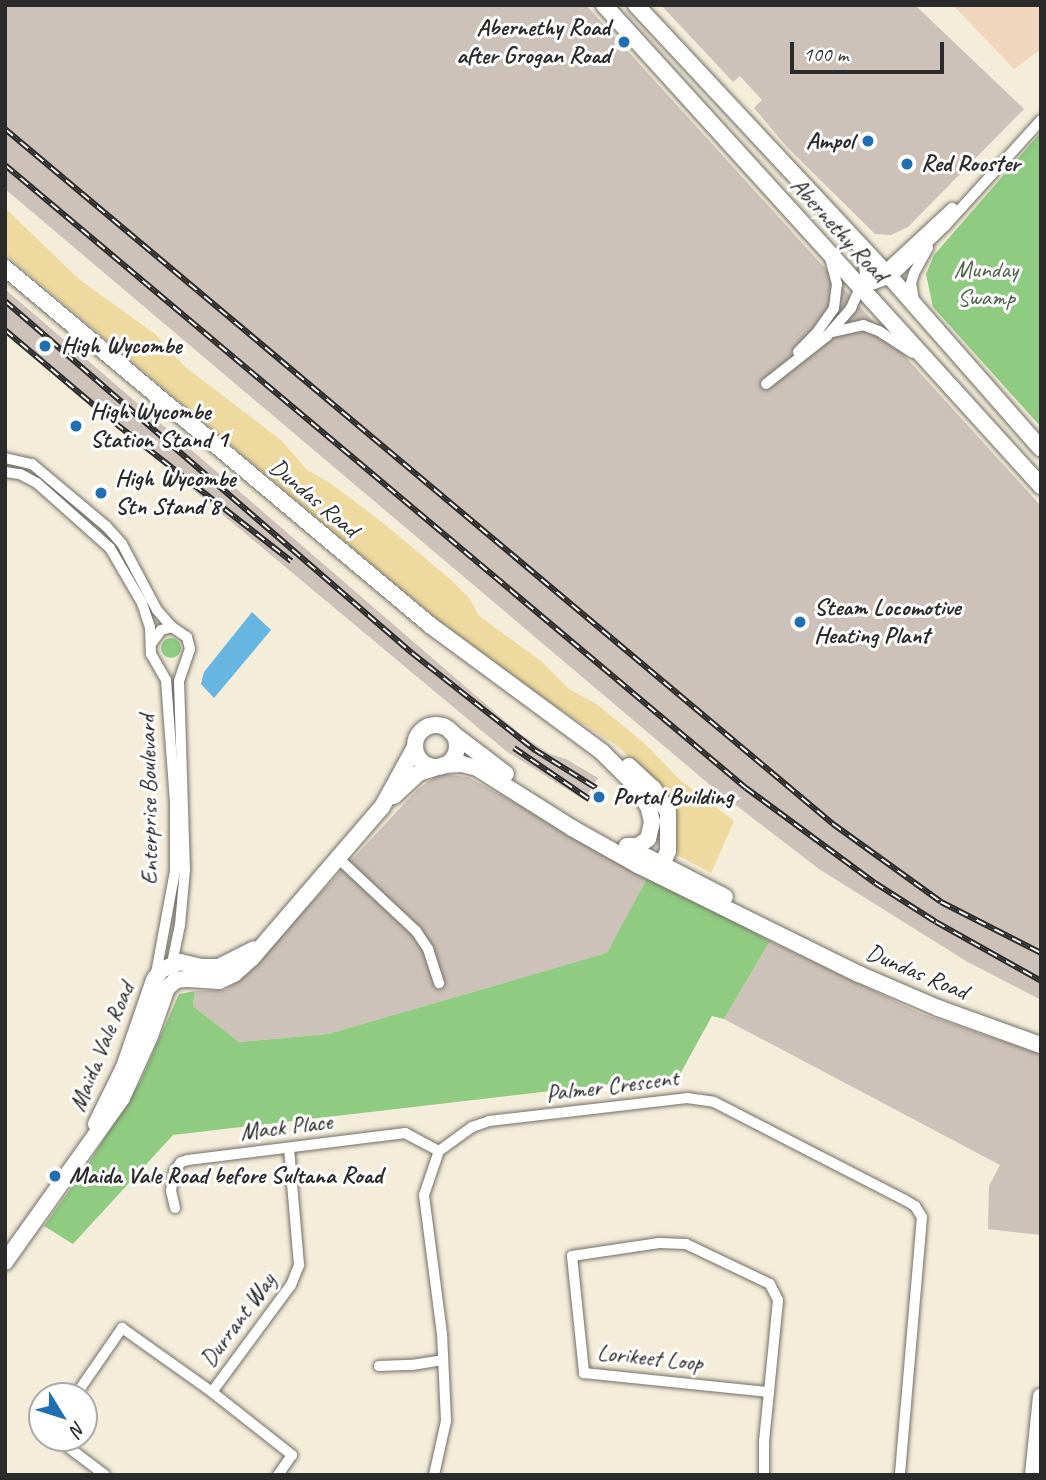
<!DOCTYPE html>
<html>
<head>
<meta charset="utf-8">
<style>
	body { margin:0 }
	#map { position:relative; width:1046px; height:1480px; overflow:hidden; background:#f4edd9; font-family:Caveat,sans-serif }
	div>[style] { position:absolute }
	.built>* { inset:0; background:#efd6bc }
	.industrial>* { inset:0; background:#cdc2b9 }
	.green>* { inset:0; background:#8fcb80 }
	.round { border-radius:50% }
	.sand>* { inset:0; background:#eeda9e }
	.water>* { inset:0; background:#66b6e1 }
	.roads { filter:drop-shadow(0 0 2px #716f68) drop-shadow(0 0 2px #716f68) }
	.street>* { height:10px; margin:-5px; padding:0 5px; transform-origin:5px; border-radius:5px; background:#fff }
	.secondary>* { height:16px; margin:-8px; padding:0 8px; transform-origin:8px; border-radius:8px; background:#fff }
	.secondary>.ring { margin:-8px; padding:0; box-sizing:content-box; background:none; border:16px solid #fff; border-radius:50% }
	.rail>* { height:6px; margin-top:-3px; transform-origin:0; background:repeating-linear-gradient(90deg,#fff 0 10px,#2b2b2b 0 20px); box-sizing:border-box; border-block:2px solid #2b2b2b }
	.dots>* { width:19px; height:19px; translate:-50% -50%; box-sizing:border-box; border:4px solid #fff; border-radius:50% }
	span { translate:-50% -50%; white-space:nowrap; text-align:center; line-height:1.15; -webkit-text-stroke:6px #fff; paint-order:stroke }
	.poi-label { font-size:24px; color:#2b2b2b; font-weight:700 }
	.right { translate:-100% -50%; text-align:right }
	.left { translate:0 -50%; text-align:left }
	.street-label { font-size:24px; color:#2b2b2b }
	.park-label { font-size:24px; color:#4e6349 }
	.frame { position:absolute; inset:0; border:7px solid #2b2b2b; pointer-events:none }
	.north { position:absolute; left:28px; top:1382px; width:70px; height:70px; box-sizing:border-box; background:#fff; border:2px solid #aaa; border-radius:50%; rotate:128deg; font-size:19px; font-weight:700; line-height:28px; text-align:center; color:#2b2b2b }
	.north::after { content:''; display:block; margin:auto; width:24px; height:32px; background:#1f6fb2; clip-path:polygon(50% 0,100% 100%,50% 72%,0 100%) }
	.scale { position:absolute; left:790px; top:42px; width:154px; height:32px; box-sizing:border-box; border:4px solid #2b2b2b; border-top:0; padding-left:9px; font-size:21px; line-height:24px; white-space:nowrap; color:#2b2b2b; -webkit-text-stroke:5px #fff; paint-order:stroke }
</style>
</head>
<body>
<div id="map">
	<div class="built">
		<i style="clip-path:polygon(953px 5px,1041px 5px,1041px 49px,1014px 69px)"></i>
	</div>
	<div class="industrial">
		<i style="clip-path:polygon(5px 5px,586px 5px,1041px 506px,1041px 1000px,966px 961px,819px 869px,716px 790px,5px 189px)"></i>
		<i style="clip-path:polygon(661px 5px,915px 5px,1024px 109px,908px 227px,891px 235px,875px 234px,787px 147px,754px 108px,762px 100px,740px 76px,733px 82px)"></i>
		<i style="clip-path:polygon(5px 289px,519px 733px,550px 754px,566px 759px,598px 778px,584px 800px,506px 751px,5px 333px)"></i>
		<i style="clip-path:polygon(439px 774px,468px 777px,649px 875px,608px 953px,328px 1034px,239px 1042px,193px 1006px,195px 991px,226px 990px,242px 977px,417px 790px)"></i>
		<i style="clip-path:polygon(770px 941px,920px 1013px,1041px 1054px,1041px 1235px,988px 1229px,989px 1186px,1000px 1165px,724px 1019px)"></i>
	</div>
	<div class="green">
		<i style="clip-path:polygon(1041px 132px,1041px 427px,933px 307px,926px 274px,934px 255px)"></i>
		<i class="round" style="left:161px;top:638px;width:20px;height:20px"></i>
		<i style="clip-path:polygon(649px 875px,770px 941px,724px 1019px,712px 1016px,679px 1076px,173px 1135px,73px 1244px,44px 1226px,89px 1163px,141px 1080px,179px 994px,195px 991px,193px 1006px,239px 1042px,328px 1034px,607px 953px)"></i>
	</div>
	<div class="sand">
		<i style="clip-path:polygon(5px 208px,80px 280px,155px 334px,184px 366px,281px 440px,307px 470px,330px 483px,383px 523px,451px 580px,470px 599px,478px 615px,542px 662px,569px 689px,598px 705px,645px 744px,680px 780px,734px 821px,711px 873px,662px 847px,662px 831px,656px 799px,644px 773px,619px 747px,530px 690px,433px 616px,5px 254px)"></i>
	</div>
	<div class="water">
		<i style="clip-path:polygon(252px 612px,271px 630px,214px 698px,201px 684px,204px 672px)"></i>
	</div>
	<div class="roads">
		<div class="street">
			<i style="left:882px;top:273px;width:96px;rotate:-42.9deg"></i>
			<i style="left:854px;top:278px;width:21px;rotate:17deg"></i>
			<i style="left:874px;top:284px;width:18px;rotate:-19deg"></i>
			<i style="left:891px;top:278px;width:75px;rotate:-43.9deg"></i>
			<i style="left:945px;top:226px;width:143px;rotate:-47.8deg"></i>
			<i style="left:914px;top:300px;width:17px;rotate:-100deg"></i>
			<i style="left:911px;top:283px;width:10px;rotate:-73deg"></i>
			<i style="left:914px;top:273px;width:29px;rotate:-61deg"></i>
			<i style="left:833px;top:332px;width:31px;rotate:-13deg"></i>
			<i style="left:863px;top:325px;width:17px;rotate:21deg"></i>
			<i style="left:879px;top:331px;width:40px;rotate:32.9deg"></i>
			<i style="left:798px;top:352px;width:29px;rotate:-46deg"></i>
			<i style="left:818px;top:331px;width:28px;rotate:-55deg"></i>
			<i style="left:834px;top:308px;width:24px;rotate:-83deg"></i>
			<i style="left:837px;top:284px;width:28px;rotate:-105deg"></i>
			<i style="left:766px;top:384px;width:78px;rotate:-38.2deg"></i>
			<i style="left:827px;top:336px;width:37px;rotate:-49deg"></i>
			<i style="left:851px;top:308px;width:34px;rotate:-66deg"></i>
			<i style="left:865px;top:277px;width:16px;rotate:-94deg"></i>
			<i style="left:864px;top:261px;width:14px;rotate:-111deg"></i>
			<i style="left:5px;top:458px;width:28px;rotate:13deg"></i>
			<i style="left:32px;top:464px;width:97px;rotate:40deg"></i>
			<i style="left:106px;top:526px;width:24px;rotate:48deg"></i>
			<i style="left:122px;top:544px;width:75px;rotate:62.1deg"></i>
			<i style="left:157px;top:610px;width:23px;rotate:49deg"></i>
			<i style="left:5px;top:472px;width:15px;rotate:8deg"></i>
			<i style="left:20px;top:474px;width:19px;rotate:28deg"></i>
			<i style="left:37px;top:483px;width:98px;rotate:41.7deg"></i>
			<i style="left:110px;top:548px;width:64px;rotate:59.8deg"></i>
			<i style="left:142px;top:603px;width:25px;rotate:72deg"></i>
			<i style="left:150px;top:627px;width:27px;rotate:88deg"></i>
			<i style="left:151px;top:654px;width:30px;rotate:60deg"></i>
			<i style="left:166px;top:680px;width:124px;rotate:85.8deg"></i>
			<i style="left:175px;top:804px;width:67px;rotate:90deg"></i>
			<i style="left:175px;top:871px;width:105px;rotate:100.5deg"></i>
			<i style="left:151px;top:644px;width:17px;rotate:-54deg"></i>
			<i style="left:161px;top:630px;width:11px;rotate:-15deg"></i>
			<i style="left:172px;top:627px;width:18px;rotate:34deg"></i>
			<i style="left:187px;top:637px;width:12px;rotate:76deg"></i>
			<i style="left:190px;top:649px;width:34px;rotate:109deg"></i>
			<i style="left:179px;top:681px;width:188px;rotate:88.2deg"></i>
			<i style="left:185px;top:869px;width:56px;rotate:95.1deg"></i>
			<i style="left:180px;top:925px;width:44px;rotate:101.8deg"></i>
			<i style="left:338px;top:858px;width:107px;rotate:43.1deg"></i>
			<i style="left:416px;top:931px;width:22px;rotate:56deg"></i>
			<i style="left:428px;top:949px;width:36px;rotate:72deg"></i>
			<i style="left:175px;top:1208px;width:17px;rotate:-103deg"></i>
			<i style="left:171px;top:1191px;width:19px;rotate:-81deg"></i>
			<i style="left:174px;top:1172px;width:12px;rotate:-55deg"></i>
			<i style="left:181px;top:1162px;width:7px;rotate:-16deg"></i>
			<i style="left:188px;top:1160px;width:219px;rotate:-7.1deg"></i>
			<i style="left:405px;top:1133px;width:38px;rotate:28deg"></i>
			<i style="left:379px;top:1366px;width:33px;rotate:-2deg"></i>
			<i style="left:412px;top:1365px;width:31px;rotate:-9deg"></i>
			<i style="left:212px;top:1392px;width:133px;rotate:-53.6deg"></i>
			<i style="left:291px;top:1285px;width:22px;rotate:-68deg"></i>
			<i style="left:299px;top:1265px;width:117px;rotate:-94.9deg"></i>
			<i style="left:75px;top:1396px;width:83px;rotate:-55.3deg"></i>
			<i style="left:122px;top:1328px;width:110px;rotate:35.4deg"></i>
			<i style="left:212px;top:1392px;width:102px;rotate:38.2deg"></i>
			<i style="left:292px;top:1455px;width:24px;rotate:125deg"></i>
			<i style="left:56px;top:1438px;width:61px;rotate:37.1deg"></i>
			<i style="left:434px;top:1475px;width:55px;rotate:-77.5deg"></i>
			<i style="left:446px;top:1421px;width:87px;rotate:-92.6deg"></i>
			<i style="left:442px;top:1334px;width:140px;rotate:-97.4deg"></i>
			<i style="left:424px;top:1195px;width:46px;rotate:-71.2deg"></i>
			<i style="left:439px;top:1151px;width:41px;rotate:-36deg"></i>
			<i style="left:472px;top:1127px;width:18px;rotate:-19deg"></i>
			<i style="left:489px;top:1121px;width:199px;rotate:-6.6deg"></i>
			<i style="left:687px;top:1098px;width:27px;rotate:8deg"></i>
			<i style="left:714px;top:1102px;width:215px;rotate:27.2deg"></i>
			<i style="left:905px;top:1200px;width:12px;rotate:31deg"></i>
			<i style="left:915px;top:1206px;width:13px;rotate:58deg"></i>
			<i style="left:922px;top:1217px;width:259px;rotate:94.9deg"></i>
			<i style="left:764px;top:1475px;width:34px;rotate:-90deg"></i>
			<i style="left:764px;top:1441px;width:49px;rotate:-84.2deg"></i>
			<i style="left:769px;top:1392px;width:92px;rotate:-84.4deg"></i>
			<i style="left:778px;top:1300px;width:18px;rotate:-117deg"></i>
			<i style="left:770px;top:1284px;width:93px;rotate:-154.5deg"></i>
			<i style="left:686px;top:1244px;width:27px;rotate:-178deg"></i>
			<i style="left:659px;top:1243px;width:88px;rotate:171.5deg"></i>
			<i style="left:572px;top:1256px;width:118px;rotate:84.1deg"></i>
			<i style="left:584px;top:1373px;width:186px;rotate:5.9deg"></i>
		</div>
		<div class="secondary">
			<i style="left:604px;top:5px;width:650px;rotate:47.74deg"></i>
			<i style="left:636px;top:5px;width:374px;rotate:47deg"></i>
			<i style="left:891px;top:278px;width:227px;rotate:48.7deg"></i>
			<i style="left:5px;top:268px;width:555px;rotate:40.03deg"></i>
			<i style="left:430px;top:625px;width:214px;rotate:36.4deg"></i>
			<i style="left:602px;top:752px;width:49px;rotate:45deg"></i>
			<i style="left:637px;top:787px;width:25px;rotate:61deg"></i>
			<i style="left:649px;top:809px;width:13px;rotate:77deg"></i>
			<i style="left:652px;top:822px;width:17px;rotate:103deg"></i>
			<i style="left:648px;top:839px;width:12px;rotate:145deg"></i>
			<i style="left:638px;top:846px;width:11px;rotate:180deg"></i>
			<i class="ring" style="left:415px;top:725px;width:26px;height:26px"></i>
			<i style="left:451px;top:732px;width:69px;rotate:37.4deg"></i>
			<i style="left:444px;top:765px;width:18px;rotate:-3deg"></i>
			<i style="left:462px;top:764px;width:16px;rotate:15deg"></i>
			<i style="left:477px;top:768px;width:112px;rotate:32.3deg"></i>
			<i style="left:572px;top:828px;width:76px;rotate:29.3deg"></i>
			<i style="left:638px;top:865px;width:246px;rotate:26.3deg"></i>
			<i style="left:859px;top:974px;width:86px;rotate:23.3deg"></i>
			<i style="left:938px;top:1008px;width:109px;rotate:19.8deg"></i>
			<i style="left:629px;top:766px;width:33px;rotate:43deg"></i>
			<i style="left:653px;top:788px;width:28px;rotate:58deg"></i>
			<i style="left:668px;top:812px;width:39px;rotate:90deg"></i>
			<i style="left:668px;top:851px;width:15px;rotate:113deg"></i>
			<i style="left:662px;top:865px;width:9px;rotate:159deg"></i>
			<i style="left:394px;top:796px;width:34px;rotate:-43deg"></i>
			<i style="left:419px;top:773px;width:20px;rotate:-18deg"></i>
			<i style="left:636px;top:851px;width:100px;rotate:27.3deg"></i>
			<i style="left:189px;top:979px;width:30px;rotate:4deg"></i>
			<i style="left:219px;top:981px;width:17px;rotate:-25deg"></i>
			<i style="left:234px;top:974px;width:24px;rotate:-42deg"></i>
			<i style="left:252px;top:958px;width:199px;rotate:-49.3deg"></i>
			<i style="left:382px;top:807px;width:68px;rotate:-61.2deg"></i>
			<i style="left:96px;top:1124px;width:64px;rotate:-63.8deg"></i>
			<i style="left:124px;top:1067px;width:92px;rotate:-71deg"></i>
			<i style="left:154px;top:980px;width:12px;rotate:-55deg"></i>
			<i style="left:161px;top:970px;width:21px;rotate:-23deg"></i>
			<i style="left:180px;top:962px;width:23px;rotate:13deg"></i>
			<i style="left:202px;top:967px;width:17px"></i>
			<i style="left:219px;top:967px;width:39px;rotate:-27deg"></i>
			<i style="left:5px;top:1262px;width:201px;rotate:-54.5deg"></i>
			<i style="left:122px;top:1098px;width:68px;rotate:-65.7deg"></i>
			<i style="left:150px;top:1036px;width:51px;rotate:-70.5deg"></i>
			<i style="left:167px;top:988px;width:12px;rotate:-42deg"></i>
			<i style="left:176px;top:980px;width:9px;rotate:-6deg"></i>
			<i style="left:1033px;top:1475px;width:79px;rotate:-84.2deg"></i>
		</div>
	</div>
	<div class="rail">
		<i style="left:5px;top:129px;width:1081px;rotate:40.01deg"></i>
		<i style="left:833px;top:824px;width:133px;rotate:35.8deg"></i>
		<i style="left:941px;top:902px;width:112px;rotate:27deg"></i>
		<i style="left:5px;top:165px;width:968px;rotate:40.06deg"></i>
		<i style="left:746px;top:788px;width:160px;rotate:36.4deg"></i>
		<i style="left:875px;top:883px;width:72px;rotate:32.6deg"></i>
		<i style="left:936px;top:922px;width:120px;rotate:29.3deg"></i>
		<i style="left:5px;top:301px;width:538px;rotate:40.86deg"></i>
		<i style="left:412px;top:653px;width:157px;rotate:38.3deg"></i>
		<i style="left:535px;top:750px;width:72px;rotate:31.9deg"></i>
		<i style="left:5px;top:330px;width:144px;rotate:40.2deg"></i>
		<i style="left:115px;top:423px;width:224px;rotate:38.1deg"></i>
		<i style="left:514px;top:748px;width:91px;rotate:34.2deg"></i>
	</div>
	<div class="dots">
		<i style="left:624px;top:42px;background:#1f6fb2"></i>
		<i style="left:868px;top:141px;background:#1f6fb2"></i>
		<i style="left:907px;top:164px;background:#1f6fb2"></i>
		<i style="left:45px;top:346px;background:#1f6fb2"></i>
		<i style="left:76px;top:426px;background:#1f6fb2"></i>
		<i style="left:101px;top:493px;background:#1f6fb2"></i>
		<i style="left:800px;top:622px;background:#1f6fb2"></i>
		<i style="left:599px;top:797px;background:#1f6fb2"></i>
		<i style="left:55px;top:1176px;background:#1f6fb2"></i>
	</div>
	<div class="poi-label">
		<span class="right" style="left:610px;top:42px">Abernethy Road<br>after Grogan Road</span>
		<span class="right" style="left:854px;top:141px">Ampol</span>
		<span class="left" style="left:921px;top:164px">Red Rooster</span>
		<span class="left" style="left:61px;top:346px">High Wycombe</span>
		<span class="left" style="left:90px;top:426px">High Wycombe<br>Station Stand 1</span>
		<span class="left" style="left:115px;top:493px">High Wycombe<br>Stn Stand 8</span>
		<span class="left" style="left:814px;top:622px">Steam Locomotive<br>Heating Plant</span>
		<span class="left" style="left:613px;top:797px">Portal Building</span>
		<span class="left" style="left:69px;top:1176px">Maida Vale Road before Sultana Road</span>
	</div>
	<div class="street-label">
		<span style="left:839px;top:230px;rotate:48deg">Abernethy Road</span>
		<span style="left:314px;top:498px;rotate:40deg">Dundas Road</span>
		<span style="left:149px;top:800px;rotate:-91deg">Enterprise Boulevard</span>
		<span style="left:917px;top:972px;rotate:23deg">Dundas Road</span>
		<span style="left:102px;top:1047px;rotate:-68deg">Maida Vale Road</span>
		<span style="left:612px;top:1086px;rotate:-7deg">Palmer Crescent</span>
		<span style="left:286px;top:1127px;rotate:-7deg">Mack Place</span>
		<span style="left:238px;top:1320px;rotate:-54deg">Durrant Way</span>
		<span style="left:650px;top:1358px;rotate:6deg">Lorikeet Loop</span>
	</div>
	<div class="park-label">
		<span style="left:986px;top:284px">Munday<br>Swamp</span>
	</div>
	<div class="frame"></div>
	<div class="north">N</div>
	<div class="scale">100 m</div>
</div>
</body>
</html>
